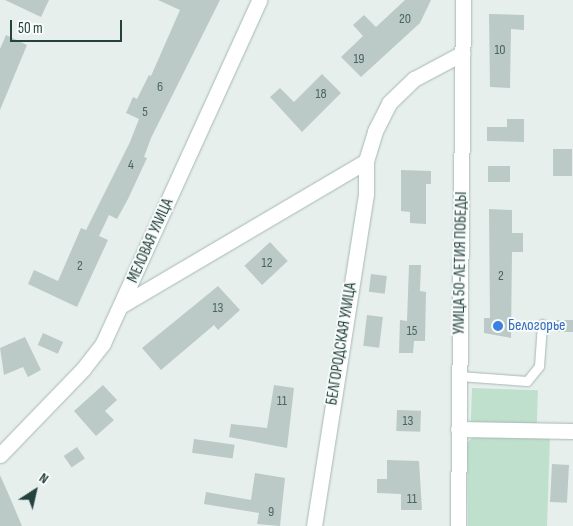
<!DOCTYPE html>
<html>
<head>
<meta charset="utf-8">
<style>
	body { margin:0 }
	#map { position:relative; width:573px; height:526px; overflow:hidden; background:#e6efec; font-family:"Sofia Sans Condensed",sans-serif }
	div>[style] { position:absolute }
	.green>* { inset:0; background:#bfe0cc; transform-origin:0 0 }
	.building>* { inset:0; background:#bbcac6; transform-origin:0 0 }
	.roads { filter:drop-shadow(0 0 1px #a8b8b4) drop-shadow(0 0 1px #a8b8b4) }
	.lane>* { height:9px; margin:-4.5px; padding:0 4.5px; transform-origin:4.5px; border-radius:4.5px; background:#fff }
	.street>* { height:15px; margin:-7.5px; padding:0 7.5px; transform-origin:7.5px; border-radius:7.5px; background:#fff }
	.dots>* { width:14px; height:14px; translate:-50% -50%; box-sizing:border-box; border:2px solid #f7fbf9; border-radius:50% }
	span { translate:-50% -50%; white-space:nowrap; text-align:center; line-height:1.15; -webkit-text-stroke:4px #f7fbf9; paint-order:stroke }
	.number-label { font-size:14px; color:#4a6460 }
	.number-label span { -webkit-text-stroke-width:0 }
	.street-label { font-size:16px; color:#24423e }
	.shop-label { font-size:16px; color:#366cbe }
	.left { translate:0 -50%; text-align:left }
	.north { position:absolute; left:10px; top:466px; width:50px; height:50px; -webkit-text-stroke:4px #f7fbf9; paint-order:stroke; rotate:35deg; font-size:14px; font-weight:700; line-height:20px; text-align:center; color:#24423e }
	.north::after { content:''; display:block; margin:auto; width:18px; height:22px; background:#24423e; clip-path:polygon(50% 0,100% 100%,50% 72%,0 100%) }
	.scale { position:absolute; left:10px; top:20px; width:112px; height:22px; box-sizing:border-box; border:2px solid #24423e; border-top:0; padding-left:6px; font-size:15px; line-height:18px; white-space:nowrap; color:#24423e; -webkit-text-stroke:4px #f7fbf9; paint-order:stroke }
</style>
</head>
<body>
<div id="map">
	<div class="green">
		<i style="left:472px;top:388px;width:66px;height:34px;rotate:2deg"></i>
		<i style="clip-path:polygon(477px 433px,550px 435px,547px 526px,468px 526px,467px 443px)"></i>
	</div>
	<div class="building">
		<i style="clip-path:polygon(5px 0,49px 0,41px 17px)"></i>
		<i style="clip-path:polygon(158px 0,220px 0,151px 138px,144px 157px,147px 158px,128px 199px,117px 219px,109px 215px,99px 236px,108px 240px,77px 307px,28px 284px,34px 270px,58px 281px,81px 228px,86px 230px,130px 142px,139px 119px,126px 113px,133px 97px,137px 99px,149px 75px,151px 76px,180px 10px)"></i>
		<i style="clip-path:polygon(405px 0,431px 0,420px 23px,361px 77px,341px 57px,363px 36px,353px 25px,364px 15px,376px 27px)"></i>
		<i style="clip-path:polygon(489px 14px,524px 15px,524px 30px,511px 29px,510px 88px,490px 87px)"></i>
		<i style="clip-path:polygon(6px 35px,27px 45px,0 110px,0 49px)"></i>
		<i style="clip-path:polygon(322px 74px,341px 93px,302px 132px,270px 97px,280px 88px,294px 102px)"></i>
		<i style="clip-path:polygon(507px 119px,524px 119px,524px 142px,487px 141px,487px 127px,507px 127px)"></i>
		<i style="left:553px;top:149px;width:19px;height:27px"></i>
		<i style="left:488px;top:166px;width:22px;height:16px"></i>
		<i style="clip-path:polygon(401px 170px,431px 171px,431px 184px,426px 184px,426px 224px,410px 223px,410px 212px,401px 211px)"></i>
		<i style="clip-path:polygon(489px 209px,512px 210px,512px 233px,523px 233px,523px 252px,512px 252px,511px 338px,484px 333px,484px 318px,490px 318px)"></i>
		<i style="left:270px;top:242px;width:26px;height:35px;rotate:47deg"></i>
		<i style="clip-path:polygon(409px 265px,421px 265px,420px 291px,426px 292px,425px 341px,414px 341px,413px 353px,399px 353px,400px 320px,407px 321px)"></i>
		<i style="left:371px;top:274px;width:16px;height:18px;rotate:7deg"></i>
		<i style="clip-path:polygon(218px 286px,240px 310px,218px 330px,214px 325px,161px 370px,142px 348px)"></i>
		<i style="left:367px;top:315px;width:16px;height:31px;rotate:7deg"></i>
		<i style="left:553px;top:320px;width:20px;height:12px"></i>
		<i style="left:43px;top:333px;width:22px;height:13px;rotate:24deg"></i>
		<i style="clip-path:polygon(25px 337px,41px 370px,28px 377px,23px 367px,4px 375px,0 348px)"></i>
		<i style="clip-path:polygon(103px 385px,117px 400px,105px 411px,114px 420px,96px 436px,74px 411px)"></i>
		<i style="clip-path:polygon(274px 385px,294px 388px,287px 448px,229px 437px,231px 424px,267px 428px)"></i>
		<i style="left:397px;top:410px;width:24px;height:21px;rotate:2deg"></i>
		<i style="left:194px;top:439px;width:41px;height:14px;rotate:8deg"></i>
		<i style="left:77px;top:447px;width:14px;height:16px;rotate:56deg"></i>
		<i style="clip-path:polygon(387px 460px,419px 461px,422px 510px,401px 510px,401px 494px,377px 493px,377px 479px,387px 479px)"></i>
		<i style="left:552px;top:464px;width:17px;height:38px;rotate:3deg"></i>
		<i style="clip-path:polygon(255px 473px,285px 478px,280px 526px,257px 524px,259px 513px,204px 504px,206px 492px,251px 500px)"></i>
		<i style="clip-path:polygon(0 475px,11px 500px,22px 526px,0 526px)"></i>
	</div>
	<div class="roads">
		<div class="lane">
			<i style="left:459px;top:376px;width:68px;rotate:4.2deg"></i>
			<i style="left:527px;top:381px;width:19px;rotate:-51deg"></i>
			<i style="left:539px;top:366px;width:42px;rotate:-85.9deg"></i>
		</div>
		<div class="street">
			<i style="left:122px;top:305px;width:283px;rotate:-30.5deg"></i>
			<i style="left:458px;top:429px;width:115px;rotate:1deg"></i>
			<i style="left:0;top:455px;width:120px;rotate:-46deg"></i>
			<i style="left:83px;top:369px;width:33px;rotate:-52deg"></i>
			<i style="left:103px;top:343px;width:377px;rotate:-65.5deg"></i>
			<i style="left:314px;top:526px;width:336px;rotate:-81.1deg"></i>
			<i style="left:366px;top:194px;width:33px;rotate:-90deg"></i>
			<i style="left:366px;top:161px;width:31px;rotate:-73deg"></i>
			<i style="left:375px;top:131px;width:31px;rotate:-63deg"></i>
			<i style="left:389px;top:103px;width:35px;rotate:-44deg"></i>
			<i style="left:414px;top:79px;width:55px;rotate:-28deg"></i>
			<i style="left:458px;top:526px;width:526px;rotate:-89.46deg"></i>
		</div>
	</div>
	<div class="dots">
		<i style="left:498px;top:326px;background:#3f7fe0"></i>
	</div>
	<div class="number-label">
		<span style="left:405px;top:19px">20</span>
		<span style="left:500px;top:50px">10</span>
		<span style="left:359px;top:59px">19</span>
		<span style="left:160px;top:87px">6</span>
		<span style="left:321px;top:94px">18</span>
		<span style="left:145px;top:112px">5</span>
		<span style="left:131px;top:165px">4</span>
		<span style="left:267px;top:263px">12</span>
		<span style="left:80px;top:266px">2</span>
		<span style="left:501px;top:276px">2</span>
		<span style="left:218px;top:308px">13</span>
		<span style="left:412px;top:331px">15</span>
		<span style="left:282px;top:401px">11</span>
		<span style="left:408px;top:421px">13</span>
		<span style="left:412px;top:499px">11</span>
		<span style="left:271px;top:512px">9</span>
	</div>
	<div class="street-label">
		<span style="left:151px;top:241px;rotate:-66deg">МЕЛОВАЯ УЛИЦА</span>
		<span style="left:461px;top:263px;rotate:-89deg">УЛИЦА 50-ЛЕТИЯ ПОБЕДЫ</span>
		<span style="left:342px;top:344px;rotate:-81deg">БЕЛГОРОДСКАЯ УЛИЦА</span>
	</div>
	<div class="shop-label">
		<span class="left" style="left:508px;top:326px">Белогорье</span>
	</div>
	<div class="north">N</div>
	<div class="scale">50 m</div>
</div>
</body>
</html>
